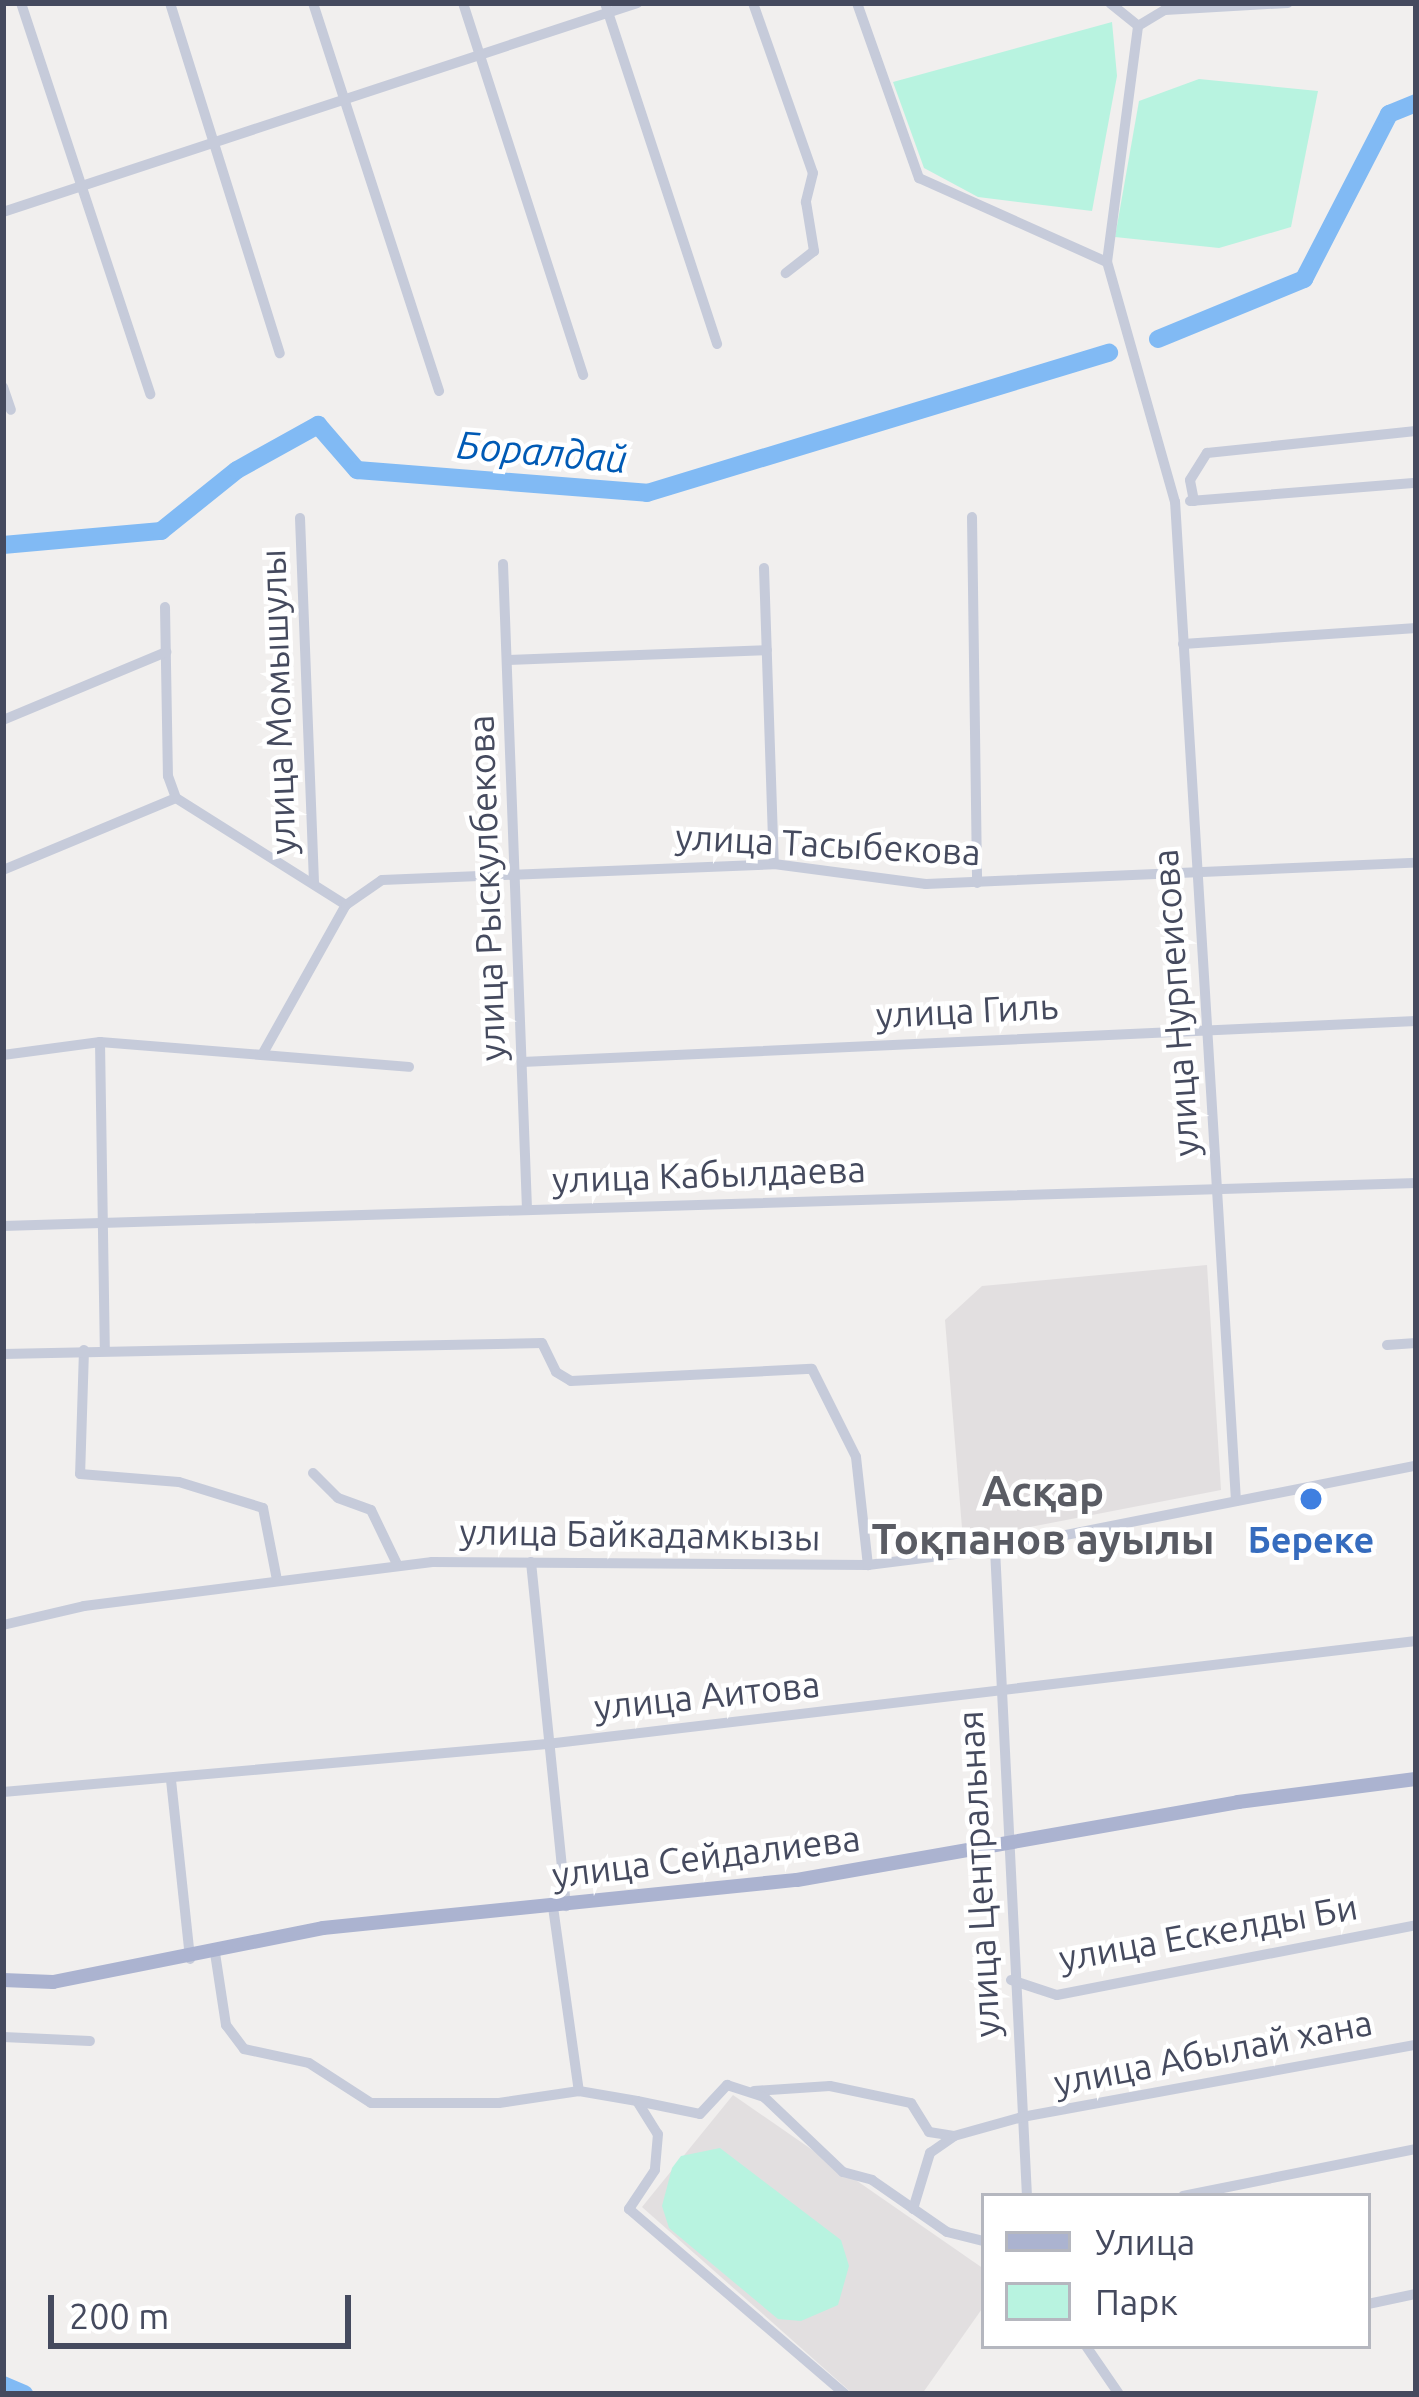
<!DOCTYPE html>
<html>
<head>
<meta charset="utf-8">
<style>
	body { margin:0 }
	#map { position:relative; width:1419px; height:2397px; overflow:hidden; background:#f1efee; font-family:Ubuntu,sans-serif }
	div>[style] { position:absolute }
	.education>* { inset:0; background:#e2dfe0 }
	.green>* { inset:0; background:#b8f3e0 }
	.river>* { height:18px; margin:-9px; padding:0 9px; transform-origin:9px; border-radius:9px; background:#81baf4 }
	.minor>* { height:10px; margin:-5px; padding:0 5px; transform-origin:5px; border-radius:5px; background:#c6cbda }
	.major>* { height:14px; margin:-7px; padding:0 7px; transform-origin:7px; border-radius:7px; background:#abb3d0 }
	.dots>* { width:33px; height:33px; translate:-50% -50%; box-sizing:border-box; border:6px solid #fff; border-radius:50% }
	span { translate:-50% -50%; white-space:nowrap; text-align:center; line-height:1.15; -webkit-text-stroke:9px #fff; paint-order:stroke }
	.street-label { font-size:36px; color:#454a5e }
	.shop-label { font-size:36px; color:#366cbe; font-weight:700 }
	.water-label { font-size:39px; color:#005ab5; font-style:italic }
	.quarter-label { font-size:42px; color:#5a5c64; font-weight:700 }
	.frame { position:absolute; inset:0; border:6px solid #454a5e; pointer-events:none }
	.legend { position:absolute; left:981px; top:2193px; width:390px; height:156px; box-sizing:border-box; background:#fff; border:3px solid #b5b7bf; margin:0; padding:15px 21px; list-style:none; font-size:36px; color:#454a5e }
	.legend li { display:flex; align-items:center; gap:24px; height:60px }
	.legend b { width:60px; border:3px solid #b5b7bf }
	.scale { position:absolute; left:48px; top:2295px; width:303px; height:54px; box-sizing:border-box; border:6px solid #454a5e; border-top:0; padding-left:15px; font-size:36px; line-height:42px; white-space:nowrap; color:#454a5e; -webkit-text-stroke:9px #fff; paint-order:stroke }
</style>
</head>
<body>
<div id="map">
	<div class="education">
		<i style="clip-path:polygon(1207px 1265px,1221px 1490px,963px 1540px,945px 1320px,982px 1286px)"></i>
		<i style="clip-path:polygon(733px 2095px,984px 2269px,984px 2306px,922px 2394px,853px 2394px,642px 2207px)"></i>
	</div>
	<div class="green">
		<i style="clip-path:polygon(1112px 22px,1117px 76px,1092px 211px,978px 197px,924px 168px,893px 82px)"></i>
		<i style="clip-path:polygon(1199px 79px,1318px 91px,1291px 227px,1219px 248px,1115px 237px,1139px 101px)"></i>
		<i style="clip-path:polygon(720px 2148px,841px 2240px,849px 2266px,838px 2305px,801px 2321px,778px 2319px,669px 2228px,662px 2206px,672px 2168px,681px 2156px)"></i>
	</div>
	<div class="river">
		<i style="left:1158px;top:339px;width:158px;rotate:-22.3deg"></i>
		<i style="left:1304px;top:279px;width:186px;rotate:-62.7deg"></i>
		<i style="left:1389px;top:114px;width:29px;rotate:-22deg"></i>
		<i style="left:3px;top:545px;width:159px;rotate:-5.1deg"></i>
		<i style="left:161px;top:531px;width:97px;rotate:-38.8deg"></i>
		<i style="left:237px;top:470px;width:93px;rotate:-29.1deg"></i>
		<i style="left:318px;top:425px;width:60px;rotate:49.1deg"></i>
		<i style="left:357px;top:470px;width:291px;rotate:4.5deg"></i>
		<i style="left:647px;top:493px;width:483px;rotate:-16.9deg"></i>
		<i style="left:3px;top:2385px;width:23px;rotate:23deg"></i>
	</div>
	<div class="minor">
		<i style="left:21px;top:3px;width:412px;rotate:71.7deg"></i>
		<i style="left:170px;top:3px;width:367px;rotate:72.6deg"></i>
		<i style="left:313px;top:3px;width:408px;rotate:72deg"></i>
		<i style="left:463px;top:3px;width:391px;rotate:72.1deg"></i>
		<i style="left:605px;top:3px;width:359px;rotate:71.8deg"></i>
		<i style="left:753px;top:3px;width:180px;rotate:70.6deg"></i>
		<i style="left:813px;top:173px;width:30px;rotate:104deg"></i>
		<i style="left:806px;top:202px;width:50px;rotate:80.7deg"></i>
		<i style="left:814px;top:251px;width:36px;rotate:142deg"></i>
		<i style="left:857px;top:3px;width:186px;rotate:70.5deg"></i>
		<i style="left:919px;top:178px;width:206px;rotate:24.1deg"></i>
		<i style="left:1110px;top:3px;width:36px;rotate:39deg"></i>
		<i style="left:3px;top:212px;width:668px;rotate:-18.24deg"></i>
		<i style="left:3px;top:387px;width:24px;rotate:71deg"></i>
		<i style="left:1190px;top:501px;width:227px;rotate:-4.6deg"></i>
		<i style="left:1194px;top:501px;width:21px;rotate:-101deg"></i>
		<i style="left:1190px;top:480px;width:32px;rotate:-58deg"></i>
		<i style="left:1207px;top:453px;width:210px;rotate:-6deg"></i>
		<i style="left:972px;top:517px;width:366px;rotate:89.2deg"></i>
		<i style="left:300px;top:518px;width:366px;rotate:87.8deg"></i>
		<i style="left:503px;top:564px;width:645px;rotate:87.87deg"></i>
		<i style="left:764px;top:568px;width:296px;rotate:88.1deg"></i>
		<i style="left:165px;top:607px;width:169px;rotate:89deg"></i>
		<i style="left:168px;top:776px;width:23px;rotate:70deg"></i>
		<i style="left:1183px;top:644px;width:234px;rotate:-3.9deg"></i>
		<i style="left:508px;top:660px;width:259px;rotate:-2.2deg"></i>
		<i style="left:3px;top:720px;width:177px;rotate:-22.6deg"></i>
		<i style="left:176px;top:798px;width:201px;rotate:32.2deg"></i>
		<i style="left:3px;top:870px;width:187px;rotate:-22.6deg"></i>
		<i style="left:100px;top:1042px;width:308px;rotate:89.1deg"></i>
		<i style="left:3px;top:1055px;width:98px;rotate:-7.6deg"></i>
		<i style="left:100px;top:1042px;width:310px;rotate:4.6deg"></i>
		<i style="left:262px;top:1055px;width:172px;rotate:-60.8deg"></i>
		<i style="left:346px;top:905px;width:44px;rotate:-34.8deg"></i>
		<i style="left:382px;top:880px;width:392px;rotate:-2.3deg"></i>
		<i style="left:774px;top:864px;width:153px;rotate:7.5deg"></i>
		<i style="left:926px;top:884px;width:490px;rotate:-2.5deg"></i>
		<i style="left:522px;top:1062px;width:895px;rotate:-2.63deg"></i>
		<i style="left:3px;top:1226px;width:1414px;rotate:-1.74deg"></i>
		<i style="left:1387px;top:1345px;width:29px;rotate:-4deg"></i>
		<i style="left:84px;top:1350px;width:124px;rotate:91.8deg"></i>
		<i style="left:80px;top:1474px;width:99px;rotate:4.6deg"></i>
		<i style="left:179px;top:1482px;width:88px;rotate:17.2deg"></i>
		<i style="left:263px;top:1508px;width:73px;rotate:79deg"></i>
		<i style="left:3px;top:1354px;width:539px;rotate:-1.17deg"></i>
		<i style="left:542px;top:1343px;width:32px;rotate:64deg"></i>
		<i style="left:556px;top:1372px;width:17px;rotate:31deg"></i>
		<i style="left:571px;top:1381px;width:241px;rotate:-2.9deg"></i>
		<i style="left:812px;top:1369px;width:98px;rotate:63.4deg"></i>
		<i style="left:856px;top:1457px;width:109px;rotate:83.7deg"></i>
		<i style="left:313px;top:1473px;width:35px;rotate:45deg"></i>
		<i style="left:338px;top:1498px;width:35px;rotate:20deg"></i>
		<i style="left:371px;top:1510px;width:62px;rotate:64.3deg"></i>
		<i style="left:1236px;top:1501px;width:1001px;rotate:-93.49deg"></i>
		<i style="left:1175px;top:502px;width:249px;rotate:-105.8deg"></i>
		<i style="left:1107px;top:262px;width:238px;rotate:-82.5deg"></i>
		<i style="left:1138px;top:26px;width:31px;rotate:-31deg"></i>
		<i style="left:1165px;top:10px;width:123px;rotate:-3.3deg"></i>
		<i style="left:995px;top:1549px;width:648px;rotate:87.17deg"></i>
		<i style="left:531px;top:1562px;width:346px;rotate:84.2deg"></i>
		<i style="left:3px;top:1625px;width:83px;rotate:-13.2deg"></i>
		<i style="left:84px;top:1606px;width:351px;rotate:-7.2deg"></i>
		<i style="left:432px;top:1562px;width:436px;rotate:0.4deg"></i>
		<i style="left:868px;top:1565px;width:128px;rotate:-7.2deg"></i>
		<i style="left:995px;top:1549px;width:429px;rotate:-11.2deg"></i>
		<i style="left:171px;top:1780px;width:180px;rotate:83.9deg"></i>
		<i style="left:3px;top:1792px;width:546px;rotate:-5.04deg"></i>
		<i style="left:547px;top:1744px;width:875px;rotate:-6.76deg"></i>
		<i style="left:553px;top:1907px;width:186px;rotate:82deg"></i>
		<i style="left:215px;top:1953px;width:73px;rotate:81.3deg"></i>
		<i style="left:226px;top:2025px;width:30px;rotate:53deg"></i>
		<i style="left:244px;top:2049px;width:66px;rotate:12.2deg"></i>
		<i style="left:309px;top:2063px;width:74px;rotate:32.8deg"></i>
		<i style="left:371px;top:2103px;width:128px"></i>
		<i style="left:499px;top:2103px;width:81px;rotate:-8.5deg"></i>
		<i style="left:579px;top:2091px;width:59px;rotate:9.8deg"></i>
		<i style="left:637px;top:2101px;width:39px;rotate:58deg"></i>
		<i style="left:658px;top:2134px;width:36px;rotate:95deg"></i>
		<i style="left:655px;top:2170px;width:47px;rotate:123.7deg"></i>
		<i style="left:629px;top:2209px;width:284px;rotate:40.6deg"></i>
		<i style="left:1011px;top:1980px;width:48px;rotate:18.1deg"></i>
		<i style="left:1057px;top:1995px;width:366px;rotate:-11deg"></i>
		<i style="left:3px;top:2037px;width:87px;rotate:2.6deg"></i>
		<i style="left:754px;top:2091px;width:76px;rotate:-3.8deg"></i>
		<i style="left:830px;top:2086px;width:83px;rotate:11.9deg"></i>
		<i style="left:911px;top:2103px;width:34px;rotate:58deg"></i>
		<i style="left:929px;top:2132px;width:25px;rotate:9deg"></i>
		<i style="left:637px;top:2101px;width:64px;rotate:11.7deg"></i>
		<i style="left:700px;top:2114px;width:40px;rotate:-47deg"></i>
		<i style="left:727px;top:2085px;width:39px;rotate:18deg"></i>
		<i style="left:764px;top:2097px;width:109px;rotate:43.5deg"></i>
		<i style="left:843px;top:2172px;width:30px;rotate:15deg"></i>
		<i style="left:872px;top:2180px;width:91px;rotate:34.7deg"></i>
		<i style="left:947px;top:2232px;width:38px;rotate:14deg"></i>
		<i style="left:1183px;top:2196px;width:238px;rotate:-11.4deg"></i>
		<i style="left:913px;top:2209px;width:59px;rotate:-73.1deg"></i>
		<i style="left:930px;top:2153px;width:29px;rotate:-35deg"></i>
		<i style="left:954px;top:2136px;width:71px;rotate:-15.6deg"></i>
		<i style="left:1022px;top:2117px;width:401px;rotate:-10.4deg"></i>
		<i style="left:1368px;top:2304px;width:49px;rotate:-11.8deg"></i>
		<i style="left:1086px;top:2346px;width:58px;rotate:55.5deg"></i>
	</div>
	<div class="major">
		<i style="left:3px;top:1980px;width:50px;rotate:2.3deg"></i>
		<i style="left:53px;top:1982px;width:275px;rotate:-11.3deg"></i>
		<i style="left:323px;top:1928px;width:476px;rotate:-5.8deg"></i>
		<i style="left:797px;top:1880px;width:448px;rotate:-10deg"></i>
		<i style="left:1238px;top:1802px;width:179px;rotate:-7.4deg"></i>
	</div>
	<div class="dots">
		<i style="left:1311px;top:1499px;background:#3f7fe0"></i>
	</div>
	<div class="street-label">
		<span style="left:277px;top:702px;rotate:-92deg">улица Момышулы</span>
		<span style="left:828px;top:844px;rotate:3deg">улица Тасыбекова</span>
		<span style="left:486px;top:888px;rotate:-92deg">улица Рыскулбекова</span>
		<span style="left:1175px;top:1003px;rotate:-94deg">улица Нурпеисова</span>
		<span style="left:967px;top:1010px;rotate:-3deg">улица Гиль</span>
		<span style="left:709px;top:1174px;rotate:-2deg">улица Кабылдаева</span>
		<span style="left:640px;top:1534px;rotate:1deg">улица Байкадамкызы</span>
		<span style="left:707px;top:1695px;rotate:-6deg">улица Аитова</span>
		<span style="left:706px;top:1856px;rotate:-7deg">улица Сейдалиева</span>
		<span style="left:978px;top:1874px;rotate:-93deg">улица Центральная</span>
		<span style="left:1208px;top:1932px;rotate:-10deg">улица Ескелды Би</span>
		<span style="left:1213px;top:2052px;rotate:-11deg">улица Абылай хана</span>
	</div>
	<div class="shop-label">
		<span style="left:1311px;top:1540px">Береке</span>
	</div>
	<div class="water-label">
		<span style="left:542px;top:452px;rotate:5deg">Боралдай</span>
	</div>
	<div class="quarter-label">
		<span style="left:1043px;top:1515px">Асқар<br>Тоқпанов ауылы</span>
	</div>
	<div class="frame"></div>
	<ul class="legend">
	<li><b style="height:15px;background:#abb3d0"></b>Улица</li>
	<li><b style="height:33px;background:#b8f3e0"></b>Парк</li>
	</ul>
	<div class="scale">200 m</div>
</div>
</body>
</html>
